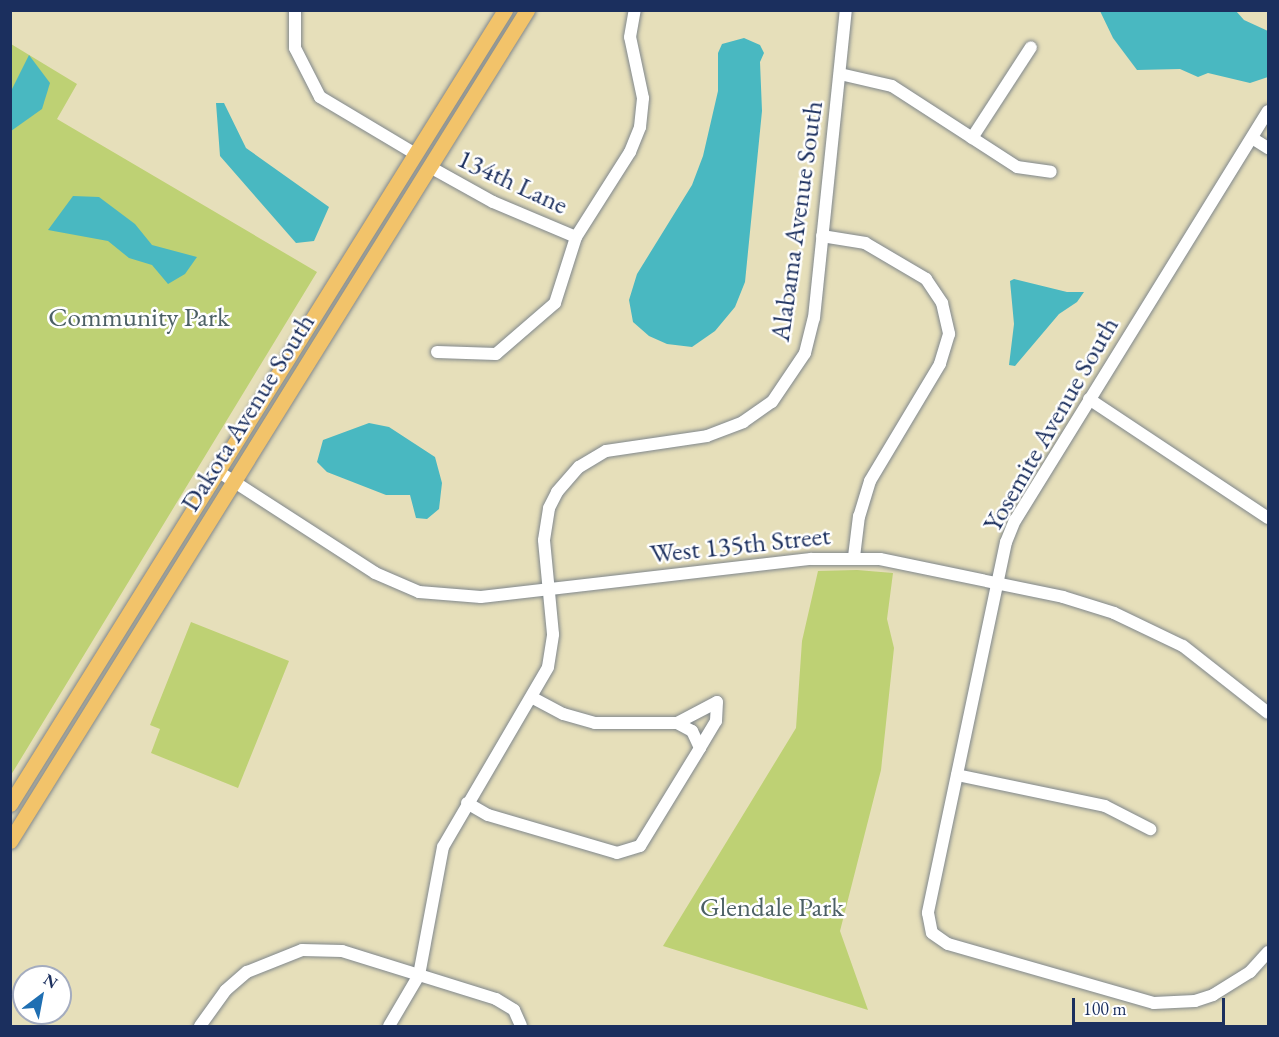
<!DOCTYPE html>
<html>
<head>
<meta charset="utf-8">
<style>
	body { margin:0 }
	#map { position:relative; width:1279px; height:1037px; overflow:hidden; background:#e6dfba; font-family:"EB Garamond",serif }
	div>[style] { position:absolute }
	.green>* { inset:0; background:#bed174 }
	.water>* { inset:0; background:#49b8c1 }
	.roads { filter:drop-shadow(0 0 2px #80878c) drop-shadow(0 0 2px #80878c) }
	.minor>* { height:12px; margin:-6px; padding:0 6px; transform-origin:6px; border-radius:6px; background:#fff }
	.major>* { height:15px; margin:-7.5px; padding:0 7.5px; transform-origin:7.5px; border-radius:7.5px; background:#f2c36a }
	span { translate:-50% -50%; white-space:nowrap; text-align:center; line-height:1.15; -webkit-text-stroke:5px #fff; paint-order:stroke }
	.street-label { font-size:27px; color:#1b2f5e }
	.park-label { font-size:27px; color:#4c6065 }
	.frame { position:absolute; inset:0; border:12px solid #1b2f5e; pointer-events:none }
	.north { position:absolute; left:12px; top:965px; width:60px; height:60px; box-sizing:border-box; background:#fff; border:2px solid #a4acbf; border-radius:50%; rotate:32deg; font-size:16px; font-weight:700; line-height:24px; text-align:center; color:#1b2f5e }
	.north::after { content:''; display:block; margin:auto; width:21px; height:27px; background:#1f6fb2; clip-path:polygon(50% 0,100% 100%,50% 72%,0 100%) }
	.scale { position:absolute; left:1072px; top:998px; width:153px; height:27px; box-sizing:border-box; border:3px solid #1b2f5e; border-top:0; padding-left:8px; font-size:18px; line-height:21px; white-space:nowrap; color:#1b2f5e; -webkit-text-stroke:4px #fff; paint-order:stroke }
</style>
</head>
<body>
<div id="map">
	<div class="green">
		<i style="clip-path:polygon(11px 44px,77px 84px,57px 119px,317px 272px,11px 775px)"></i>
		<i style="clip-path:polygon(857px 570px,893px 573px,887px 619px,894px 648px,881px 770px,840px 931px,868px 1010px,663px 946px,796px 728px,802px 641px,818px 571px)"></i>
		<i style="clip-path:polygon(191px 622px,289px 661px,238px 788px,151px 753px,160px 729px,150px 725px)"></i>
	</div>
	<div class="water">
		<i style="clip-path:polygon(1100px 11px,1236px 11px,1244px 20px,1268px 31px,1268px 77px,1250px 83px,1208px 73px,1198px 77px,1180px 69px,1137px 70px,1113px 38px)"></i>
		<i style="clip-path:polygon(744px 38px,760px 45px,764px 53px,760px 62px,762px 111px,745px 282px,735px 307px,715px 331px,692px 347px,667px 344px,649px 336px,633px 322px,629px 300px,637px 274px,692px 185px,703px 156px,718px 91px,718px 53px,722px 44px)"></i>
		<i style="clip-path:polygon(29px 55px,50px 83px,42px 109px,11px 131px,11px 91px)"></i>
		<i style="clip-path:polygon(216px 103px,224px 103px,246px 148px,329px 207px,314px 241px,296px 243px,220px 156px)"></i>
		<i style="clip-path:polygon(73px 196px,99px 197px,135px 224px,152px 245px,197px 257px,185px 274px,168px 284px,152px 265px,129px 258px,108px 241px,48px 230px)"></i>
		<i style="clip-path:polygon(1014px 279px,1067px 292px,1084px 292px,1077px 302px,1059px 314px,1015px 366px,1009px 365px,1014px 324px,1010px 281px)"></i>
		<i style="clip-path:polygon(369px 423px,389px 427px,435px 457px,442px 483px,439px 509px,427px 519px,416px 518px,410px 495px,386px 495px,327px 472px,317px 462px,323px 440px)"></i>
	</div>
	<div class="roads">
		<div class="minor">
			<i style="left:295px;top:10px;width:38px;rotate:90deg"></i>
			<i style="left:295px;top:48px;width:55px;rotate:63deg"></i>
			<i style="left:320px;top:97px;width:109px;rotate:30.8deg"></i>
			<i style="left:840px;top:74px;width:53px;rotate:13deg"></i>
			<i style="left:892px;top:86px;width:149px;rotate:32.9deg"></i>
			<i style="left:1017px;top:167px;width:34px;rotate:8deg"></i>
			<i style="left:1268px;top:111px;width:481px;rotate:121.7deg"></i>
			<i style="left:1015px;top:520px;width:24px;rotate:112deg"></i>
			<i style="left:1006px;top:542px;width:379px;rotate:101.9deg"></i>
			<i style="left:928px;top:913px;width:20px;rotate:79deg"></i>
			<i style="left:932px;top:933px;width:19px;rotate:35deg"></i>
			<i style="left:948px;top:944px;width:214px;rotate:16deg"></i>
			<i style="left:1154px;top:1003px;width:41px;rotate:-2.8deg"></i>
			<i style="left:1195px;top:1001px;width:19px;rotate:-18deg"></i>
			<i style="left:1213px;top:995px;width:44px;rotate:-31.9deg"></i>
			<i style="left:1250px;top:972px;width:27px;rotate:-48deg"></i>
			<i style="left:972px;top:138px;width:108px;rotate:-57deg"></i>
			<i style="left:1252px;top:138px;width:19px;rotate:32deg"></i>
			<i style="left:430px;top:167px;width:72px;rotate:29.1deg"></i>
			<i style="left:493px;top:202px;width:90px;rotate:22.9deg"></i>
			<i style="left:822px;top:236px;width:44px;rotate:9.2deg"></i>
			<i style="left:865px;top:243px;width:71px;rotate:30.5deg"></i>
			<i style="left:926px;top:279px;width:29px;rotate:56deg"></i>
			<i style="left:942px;top:303px;width:32px;rotate:77deg"></i>
			<i style="left:949px;top:334px;width:31px;rotate:107deg"></i>
			<i style="left:940px;top:364px;width:136px;rotate:120.9deg"></i>
			<i style="left:870px;top:481px;width:37px;rotate:107deg"></i>
			<i style="left:859px;top:516px;width:41px;rotate:97deg"></i>
			<i style="left:437px;top:352px;width:59px;rotate:1.9deg"></i>
			<i style="left:496px;top:354px;width:78px;rotate:-40.8deg"></i>
			<i style="left:555px;top:303px;width:69px;rotate:-72.3deg"></i>
			<i style="left:576px;top:237px;width:101px;rotate:-57.6deg"></i>
			<i style="left:630px;top:152px;width:27px;rotate:-68deg"></i>
			<i style="left:640px;top:127px;width:29px;rotate:-84deg"></i>
			<i style="left:643px;top:98px;width:62px;rotate:-102deg"></i>
			<i style="left:630px;top:37px;width:27px;rotate:-80deg"></i>
			<i style="left:1089px;top:399px;width:215px;rotate:33.6deg"></i>
			<i style="left:216px;top:470px;width:189px;rotate:32.9deg"></i>
			<i style="left:375px;top:573px;width:48px;rotate:23.4deg"></i>
			<i style="left:419px;top:592px;width:62px;rotate:4.6deg"></i>
			<i style="left:481px;top:597px;width:332px;rotate:-6.6deg"></i>
			<i style="left:811px;top:559px;width:69px"></i>
			<i style="left:880px;top:559px;width:187px;rotate:11.7deg"></i>
			<i style="left:1063px;top:597px;width:53px;rotate:17.4deg"></i>
			<i style="left:1114px;top:613px;width:76px;rotate:25.6deg"></i>
			<i style="left:1183px;top:646px;width:108px;rotate:38.2deg"></i>
			<i style="left:677px;top:723px;width:45px;rotate:-27.7deg"></i>
			<i style="left:717px;top:702px;width:19px;rotate:93deg"></i>
			<i style="left:716px;top:721px;width:31px;rotate:121deg"></i>
			<i style="left:957px;top:775px;width:151px;rotate:11.8deg"></i>
			<i style="left:1105px;top:806px;width:51px;rotate:27.1deg"></i>
			<i style="left:467px;top:803px;width:24px;rotate:30deg"></i>
			<i style="left:488px;top:815px;width:134px;rotate:16.4deg"></i>
			<i style="left:617px;top:853px;width:24px;rotate:-17deg"></i>
			<i style="left:640px;top:846px;width:115px;rotate:-58.5deg"></i>
			<i style="left:700px;top:748px;width:19px;rotate:-115deg"></i>
			<i style="left:692px;top:731px;width:17px;rotate:-152deg"></i>
			<i style="left:677px;top:723px;width:82px;rotate:180deg"></i>
			<i style="left:595px;top:723px;width:33px;rotate:-164deg"></i>
			<i style="left:563px;top:714px;width:34px;rotate:-152deg"></i>
			<i style="left:200px;top:1026px;width:44px;rotate:-54.2deg"></i>
			<i style="left:226px;top:990px;width:28px;rotate:-41deg"></i>
			<i style="left:247px;top:972px;width:59px;rotate:-21.8deg"></i>
			<i style="left:302px;top:950px;width:40px;rotate:1.4deg"></i>
			<i style="left:342px;top:951px;width:161px;rotate:17.3deg"></i>
			<i style="left:496px;top:999px;width:21px;rotate:31deg"></i>
			<i style="left:514px;top:1010px;width:17px;rotate:66deg"></i>
			<i style="left:389px;top:1026px;width:59px;rotate:-59.5deg"></i>
			<i style="left:419px;top:975px;width:130px;rotate:-79.4deg"></i>
			<i style="left:443px;top:847px;width:208px;rotate:-59.7deg"></i>
			<i style="left:548px;top:667px;width:33px;rotate:-81deg"></i>
			<i style="left:553px;top:634px;width:94px;rotate:-95.5deg"></i>
			<i style="left:544px;top:540px;width:32px;rotate:-81deg"></i>
			<i style="left:549px;top:508px;width:18px;rotate:-63deg"></i>
			<i style="left:557px;top:492px;width:33px;rotate:-49deg"></i>
			<i style="left:579px;top:467px;width:31px;rotate:-31deg"></i>
			<i style="left:606px;top:451px;width:102px;rotate:-8.4deg"></i>
			<i style="left:707px;top:436px;width:39px;rotate:-21deg"></i>
			<i style="left:743px;top:422px;width:35px;rotate:-35deg"></i>
			<i style="left:772px;top:402px;width:59px;rotate:-56deg"></i>
			<i style="left:805px;top:353px;width:36px;rotate:-76deg"></i>
			<i style="left:814px;top:318px;width:310px;rotate:-84.1deg"></i>
		</div>
		<div class="major">
			<i style="left:10px;top:804px;width:936px;rotate:-58.06deg"></i>
			<i style="left:10px;top:841px;width:979px;rotate:-58.11deg"></i>
		</div>
	</div>
	<div class="street-label">
		<span style="left:513px;top:181px;rotate:25deg">134th Lane</span>
		<span style="left:796px;top:221px;rotate:-82deg">Alabama Avenue South</span>
		<span style="left:247px;top:412px;rotate:-58deg">Dakota Avenue South</span>
		<span style="left:1050px;top:424px;rotate:-60deg">Yosemite Avenue South</span>
		<span style="left:740px;top:544px;rotate:-6deg">West 135th Street</span>
	</div>
	<div class="park-label">
		<span style="left:139px;top:317px">Community Park</span>
		<span style="left:772px;top:907px">Glendale Park</span>
	</div>
	<div class="frame"></div>
	<div class="north">N</div>
	<div class="scale">100 m</div>
</div>
</body>
</html>
